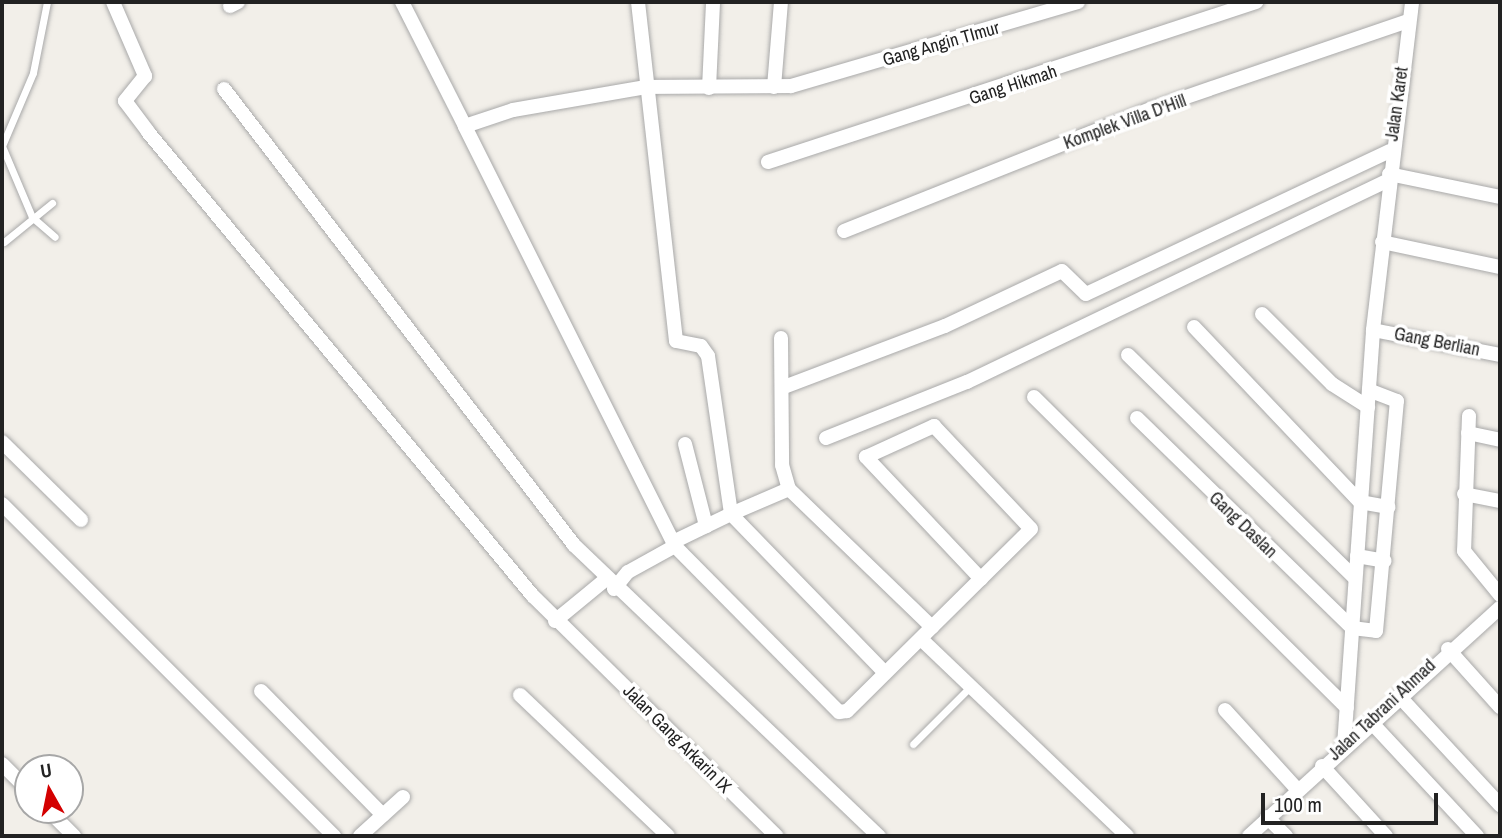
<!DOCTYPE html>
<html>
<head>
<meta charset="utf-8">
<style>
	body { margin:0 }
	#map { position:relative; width:1502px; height:838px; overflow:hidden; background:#f2efe9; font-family:"Archivo Narrow",sans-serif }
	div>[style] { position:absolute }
	.roads { filter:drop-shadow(0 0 2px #a9a9a9) drop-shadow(0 0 2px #a9a9a9) }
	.lane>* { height:7px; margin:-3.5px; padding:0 3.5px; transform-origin:3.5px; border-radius:3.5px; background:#fff }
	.street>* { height:14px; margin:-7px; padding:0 7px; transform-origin:7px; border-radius:7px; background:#fff }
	span { translate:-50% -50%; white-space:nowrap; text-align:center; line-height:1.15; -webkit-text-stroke:7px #fff; paint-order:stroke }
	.street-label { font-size:18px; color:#222 }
	.frame { position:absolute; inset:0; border:4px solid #222; pointer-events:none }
	.north { position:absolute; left:14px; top:754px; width:70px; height:70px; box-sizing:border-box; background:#fff; border:2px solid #a7a7a7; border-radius:50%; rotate:351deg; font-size:19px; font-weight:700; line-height:28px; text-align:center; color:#222 }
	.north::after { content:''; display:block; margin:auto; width:24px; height:32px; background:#d40000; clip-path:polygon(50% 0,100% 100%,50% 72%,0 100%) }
	.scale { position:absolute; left:1261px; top:793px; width:177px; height:32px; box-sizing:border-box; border:4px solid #222; border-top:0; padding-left:9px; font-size:21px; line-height:24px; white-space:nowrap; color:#222; -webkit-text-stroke:5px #fff; paint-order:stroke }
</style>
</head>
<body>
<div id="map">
	<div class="roads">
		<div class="lane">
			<i style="left:47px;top:2px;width:72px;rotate:101.2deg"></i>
			<i style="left:33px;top:73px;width:79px;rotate:113deg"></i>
			<i style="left:2px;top:146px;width:77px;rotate:67.1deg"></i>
			<i style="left:32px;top:217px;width:30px;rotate:41deg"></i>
			<i style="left:4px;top:242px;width:62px;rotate:-39.1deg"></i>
			<i style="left:913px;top:744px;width:82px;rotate:-45deg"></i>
		</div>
		<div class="street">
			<i style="left:113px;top:2px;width:81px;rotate:66.6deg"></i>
			<i style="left:145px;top:76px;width:32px;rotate:129deg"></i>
			<i style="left:125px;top:101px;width:39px;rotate:53deg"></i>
			<i style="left:148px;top:132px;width:603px;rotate:50.32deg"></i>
			<i style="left:533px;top:596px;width:342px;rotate:44.6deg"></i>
			<i style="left:402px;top:2px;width:139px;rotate:63.1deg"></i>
			<i style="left:638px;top:2px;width:341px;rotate:83.6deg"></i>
			<i style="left:676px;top:341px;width:25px;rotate:11deg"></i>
			<i style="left:701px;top:346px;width:12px;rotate:55deg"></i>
			<i style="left:708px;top:356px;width:160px;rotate:81.7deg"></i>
			<i style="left:731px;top:514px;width:64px;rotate:154.2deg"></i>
			<i style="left:230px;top:6px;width:9px;rotate:-27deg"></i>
			<i style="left:774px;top:87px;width:85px;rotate:-85.3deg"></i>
			<i style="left:709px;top:88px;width:86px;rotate:-87.3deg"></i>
			<i style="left:224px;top:89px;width:575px;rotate:52.49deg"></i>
			<i style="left:574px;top:545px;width:422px;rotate:43.7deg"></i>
			<i style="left:768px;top:162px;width:514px;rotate:-18.15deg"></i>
			<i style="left:1389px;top:174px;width:113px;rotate:11.7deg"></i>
			<i style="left:844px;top:231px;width:330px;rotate:-21.7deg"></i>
			<i style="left:1151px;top:109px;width:272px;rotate:-18.9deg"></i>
			<i style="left:1382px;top:242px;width:121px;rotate:12deg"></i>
			<i style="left:1262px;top:314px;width:99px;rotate:45deg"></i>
			<i style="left:1332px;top:384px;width:43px;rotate:32.6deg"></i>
			<i style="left:1194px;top:327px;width:241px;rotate:46.5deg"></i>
			<i style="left:1360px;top:502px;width:29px;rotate:10deg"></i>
			<i style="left:1373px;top:330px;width:129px;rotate:11.1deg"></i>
			<i style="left:781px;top:338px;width:127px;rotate:89.5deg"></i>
			<i style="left:782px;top:465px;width:25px;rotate:74deg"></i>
			<i style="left:789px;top:489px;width:199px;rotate:44deg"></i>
			<i style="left:1128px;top:355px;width:318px;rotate:44.5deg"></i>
			<i style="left:784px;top:387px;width:172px;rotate:-20.8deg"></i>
			<i style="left:945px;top:326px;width:129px;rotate:-25.2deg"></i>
			<i style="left:1062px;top:271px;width:33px;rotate:44deg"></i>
			<i style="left:1086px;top:294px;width:336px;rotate:-25.2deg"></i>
			<i style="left:1034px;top:397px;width:441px;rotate:44.8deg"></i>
			<i style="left:1469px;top:416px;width:135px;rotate:92.1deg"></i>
			<i style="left:1464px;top:551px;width:57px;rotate:50.7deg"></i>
			<i style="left:1137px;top:418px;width:301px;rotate:44.3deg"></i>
			<i style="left:1352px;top:628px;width:24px;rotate:7deg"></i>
			<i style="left:1376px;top:631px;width:231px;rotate:-84.8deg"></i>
			<i style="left:1397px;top:401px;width:30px;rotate:-159deg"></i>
			<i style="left:1468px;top:433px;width:33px;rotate:12deg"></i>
			<i style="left:826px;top:438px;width:152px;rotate:-21.7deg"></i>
			<i style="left:967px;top:382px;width:467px;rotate:-25.6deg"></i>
			<i style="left:2px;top:442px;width:111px;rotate:44.6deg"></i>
			<i style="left:685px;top:444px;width:85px;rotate:75.6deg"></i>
			<i style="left:789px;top:489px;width:63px;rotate:156.7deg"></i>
			<i style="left:731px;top:514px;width:221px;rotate:45.9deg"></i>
			<i style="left:1464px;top:494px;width:37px;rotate:11deg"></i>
			<i style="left:2px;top:504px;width:470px;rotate:45deg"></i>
			<i style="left:1357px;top:556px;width:28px;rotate:10deg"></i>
			<i style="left:981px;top:579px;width:168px;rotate:-133.3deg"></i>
			<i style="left:866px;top:457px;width:75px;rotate:-24.5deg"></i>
			<i style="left:934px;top:426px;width:141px;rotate:46.7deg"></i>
			<i style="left:1031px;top:529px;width:259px;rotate:135.3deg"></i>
			<i style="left:847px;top:711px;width:8px;rotate:173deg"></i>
			<i style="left:839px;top:712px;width:233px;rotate:-134.7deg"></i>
			<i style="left:675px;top:546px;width:470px;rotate:-116.6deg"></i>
			<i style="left:465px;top:126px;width:51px;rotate:-18.4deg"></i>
			<i style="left:513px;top:110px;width:135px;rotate:-9.8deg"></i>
			<i style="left:646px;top:87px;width:145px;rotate:-0.4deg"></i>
			<i style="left:791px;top:86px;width:299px;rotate:-16.3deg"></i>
			<i style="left:614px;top:589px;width:22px;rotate:-51deg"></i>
			<i style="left:628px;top:572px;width:54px;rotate:-29deg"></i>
			<i style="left:555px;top:621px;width:65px;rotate:-39.4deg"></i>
			<i style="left:921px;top:639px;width:285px;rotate:43.7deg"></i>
			<i style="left:1448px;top:649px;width:78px;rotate:48.1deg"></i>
			<i style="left:261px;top:691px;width:174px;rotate:45.5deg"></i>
			<i style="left:520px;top:695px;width:204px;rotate:43.6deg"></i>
			<i style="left:1399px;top:696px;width:149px;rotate:47.2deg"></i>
			<i style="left:1225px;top:710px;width:107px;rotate:47.7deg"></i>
			<i style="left:1371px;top:722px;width:156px;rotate:47.1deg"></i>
			<i style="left:1344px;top:746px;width:417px;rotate:-86deg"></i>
			<i style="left:1373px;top:330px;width:330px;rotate:-83.2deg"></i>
			<i style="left:2px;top:764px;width:37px;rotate:45deg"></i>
			<i style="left:1322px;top:766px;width:95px;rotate:47.6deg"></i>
			<i style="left:48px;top:810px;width:37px;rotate:45deg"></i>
			<i style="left:1267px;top:817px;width:27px;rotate:45deg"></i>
			<i style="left:360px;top:836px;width:58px;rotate:-42.2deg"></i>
			<i style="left:1249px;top:836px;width:339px;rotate:-42.3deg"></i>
		</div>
	</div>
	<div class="street-label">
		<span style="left:941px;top:44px;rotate:-16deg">Gang Angin TImur</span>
		<span style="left:1013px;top:85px;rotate:-18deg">Gang Hikmah</span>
		<span style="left:1397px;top:104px;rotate:-82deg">Jalan Karet</span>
		<span style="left:1125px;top:122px;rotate:-20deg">Komplek Villa D'Hill</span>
		<span style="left:1437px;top:342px;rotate:11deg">Gang Berlian</span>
		<span style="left:1243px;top:525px;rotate:44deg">Gang Daslan</span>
		<span style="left:1382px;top:710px;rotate:-43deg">Jalan Tabrani Ahmad</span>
		<span style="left:677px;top:739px;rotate:45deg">Jalan Gang Arkarin IX</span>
	</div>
	<div class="frame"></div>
	<div class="north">U</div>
	<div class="scale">100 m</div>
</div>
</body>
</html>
